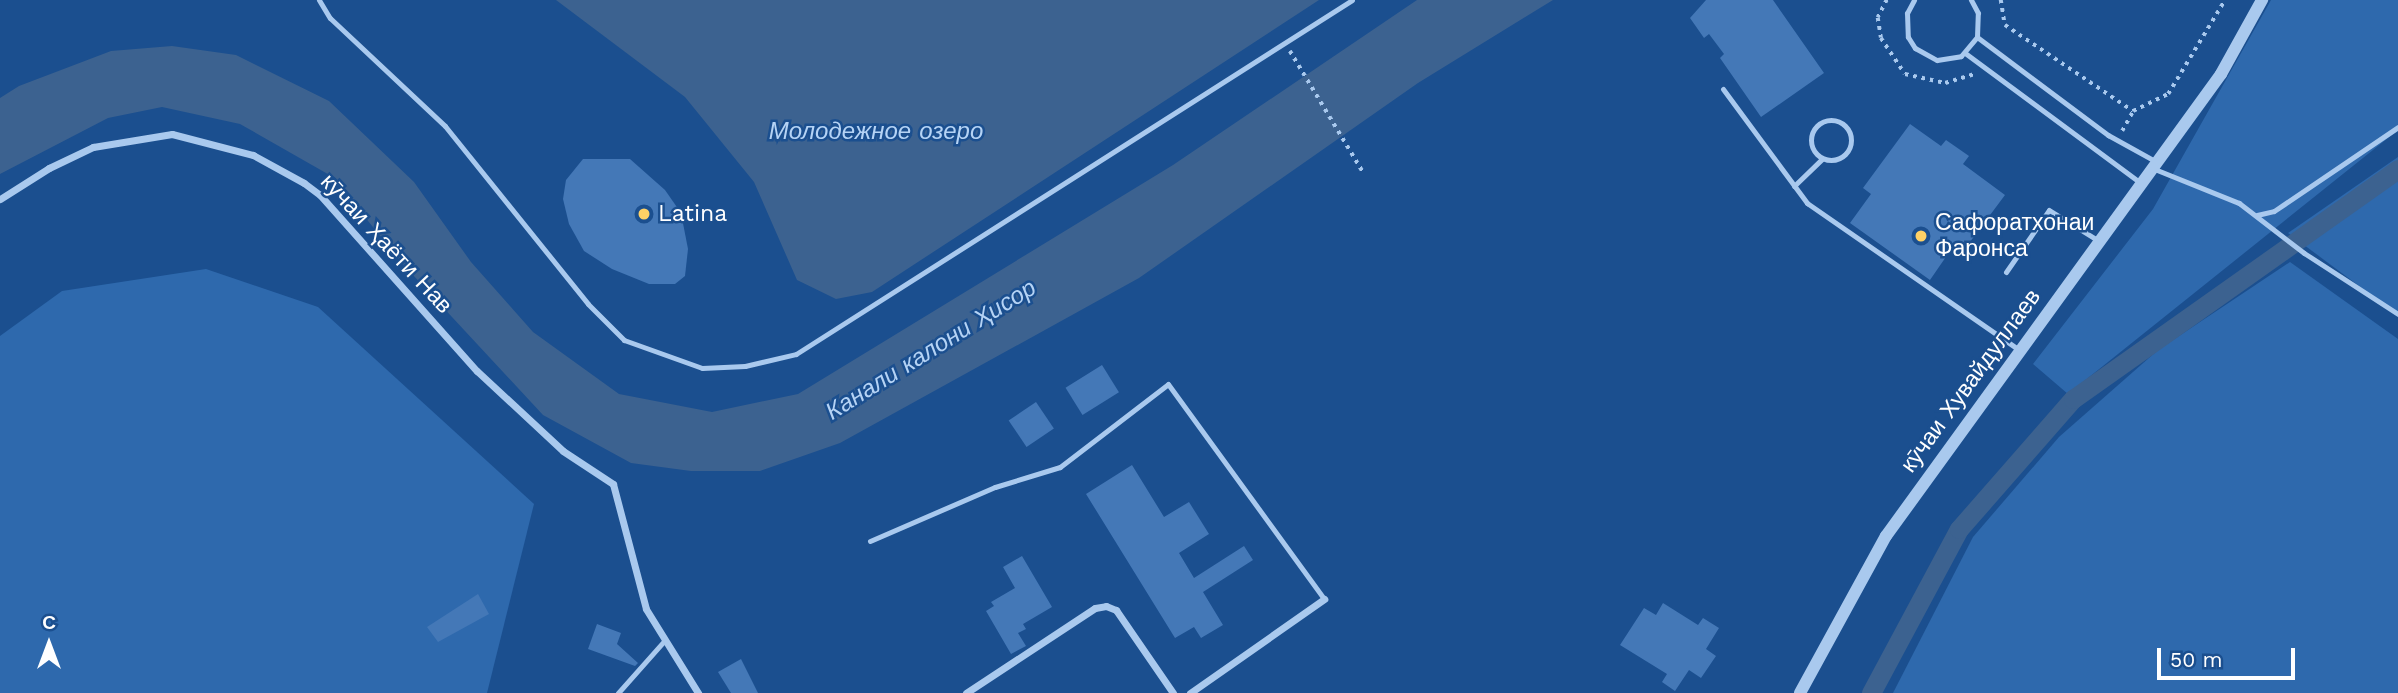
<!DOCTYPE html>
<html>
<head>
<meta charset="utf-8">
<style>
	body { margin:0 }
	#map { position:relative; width:2398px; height:693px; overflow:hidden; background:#1b4f8f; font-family:"Work Sans",sans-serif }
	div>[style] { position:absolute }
	.green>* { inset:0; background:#2e69ad }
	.water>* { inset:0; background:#3c6290 }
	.canal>* { height:19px; margin:-9.5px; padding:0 9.5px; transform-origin:9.5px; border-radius:9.5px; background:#3c6290 }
	.building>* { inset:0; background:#4478b7; transform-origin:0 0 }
	.path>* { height:3.5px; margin-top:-1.75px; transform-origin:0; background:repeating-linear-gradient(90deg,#a9c9ee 0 3.5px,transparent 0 8.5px) }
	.service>* { height:5px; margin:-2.5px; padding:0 2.5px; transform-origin:2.5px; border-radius:2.5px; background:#a9c9ee }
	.service>.ring { margin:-2.5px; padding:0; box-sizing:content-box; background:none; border:5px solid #a9c9ee; border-radius:50% }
	.minor>* { height:7px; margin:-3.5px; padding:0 3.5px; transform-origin:3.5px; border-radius:3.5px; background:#a9c9ee }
	.tertiary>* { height:12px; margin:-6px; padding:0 6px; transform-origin:6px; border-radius:6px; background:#a9c9ee }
	.dots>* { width:19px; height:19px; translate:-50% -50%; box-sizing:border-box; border:4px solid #1b4f8f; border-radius:50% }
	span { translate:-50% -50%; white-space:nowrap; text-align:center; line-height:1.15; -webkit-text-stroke:5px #1b4f8f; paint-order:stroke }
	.poi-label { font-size:23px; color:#fff }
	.left { translate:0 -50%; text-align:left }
	.street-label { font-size:23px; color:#fff }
	.water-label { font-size:24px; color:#b5d3f5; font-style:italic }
	.north { position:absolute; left:14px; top:609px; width:70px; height:70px; -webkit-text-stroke:5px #1b4f8f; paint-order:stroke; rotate:0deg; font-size:19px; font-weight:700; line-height:28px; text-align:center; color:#fff }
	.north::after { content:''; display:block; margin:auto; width:24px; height:32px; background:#fff; clip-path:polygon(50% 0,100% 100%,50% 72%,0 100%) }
	.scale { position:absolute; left:2157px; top:648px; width:138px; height:32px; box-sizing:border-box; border:4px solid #fff; border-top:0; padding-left:9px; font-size:21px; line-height:24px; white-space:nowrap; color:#fff; -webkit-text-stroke:5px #1b4f8f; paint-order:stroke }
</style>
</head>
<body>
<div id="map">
	<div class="green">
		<i style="clip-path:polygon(2271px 0,2398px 0,2398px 130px,2068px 394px,2033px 364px,2153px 209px)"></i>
		<i style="clip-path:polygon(2398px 157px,2398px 315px,2288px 233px)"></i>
		<i style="clip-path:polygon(2290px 262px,2398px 339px,2398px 693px,1893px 693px,1973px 537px,2059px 437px,2158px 350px)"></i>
		<i style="clip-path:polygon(206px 269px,318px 307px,534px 504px,487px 693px,0 693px,0 336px,62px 291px)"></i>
	</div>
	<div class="water">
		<i style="clip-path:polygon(556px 0,1319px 0,872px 292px,836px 299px,797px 280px,754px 182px,685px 97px)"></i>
		<i style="clip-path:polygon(1417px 0,1553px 0,1418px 83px,1139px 278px,840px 443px,760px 471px,691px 471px,631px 463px,543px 415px,400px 261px,333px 177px,240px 124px,162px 107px,108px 118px,0 174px,0 98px,19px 86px,111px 51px,172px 46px,236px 55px,329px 101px,414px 182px,471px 262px,533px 332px,619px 394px,712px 412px,798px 394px,1173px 165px)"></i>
	</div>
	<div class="canal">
		<i style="left:1871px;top:693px;width:186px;rotate:-61.8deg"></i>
		<i style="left:1959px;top:529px;width:173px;rotate:-48.8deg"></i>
		<i style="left:2073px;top:399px;width:398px;rotate:-35.3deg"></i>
	</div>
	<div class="building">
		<i style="clip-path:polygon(1706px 0,1773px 0,1824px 73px,1761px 117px,1720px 58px,1724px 54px,1709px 34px,1704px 38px,1690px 18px)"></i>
		<i style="clip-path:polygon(1910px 124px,1941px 146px,1946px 140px,1969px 156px,1963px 164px,2005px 195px,1958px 258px,1950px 251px,1930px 280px,1850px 223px,1871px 194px,1863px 188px)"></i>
		<i style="clip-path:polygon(583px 159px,630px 159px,665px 190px,681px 213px,688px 249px,685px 276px,675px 284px,649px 284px,612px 269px,584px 251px,569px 224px,563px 199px,566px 180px)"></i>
		<i style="left:1102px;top:365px;width:32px;height:43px;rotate:58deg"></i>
		<i style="left:1036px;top:402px;width:32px;height:33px;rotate:56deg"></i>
		<i style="clip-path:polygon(1132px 465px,1164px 517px,1189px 502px,1209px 534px,1179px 553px,1194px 578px,1244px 546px,1253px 560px,1203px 592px,1223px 625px,1201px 638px,1194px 627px,1175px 638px,1086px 494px)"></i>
		<i style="clip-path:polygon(1022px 556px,1052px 607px,1023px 624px,1026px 629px,1018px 633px,1026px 646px,1011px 654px,986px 611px,994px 606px,991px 602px,1015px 588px,1003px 567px)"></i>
		<i style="clip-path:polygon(478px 594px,489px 614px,438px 642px,427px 627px)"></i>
		<i style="clip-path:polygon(1663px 603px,1698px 625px,1703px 618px,1719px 628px,1706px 649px,1716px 656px,1701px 678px,1689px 670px,1675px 691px,1662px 682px,1667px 674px,1620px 645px,1644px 608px,1656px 615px)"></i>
		<i style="clip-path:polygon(597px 624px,621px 633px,617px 644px,638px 663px,635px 666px,588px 649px)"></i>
		<i style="clip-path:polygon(741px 659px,758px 693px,731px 693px,718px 672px)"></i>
	</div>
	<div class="path">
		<i style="left:1887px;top:0;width:20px;rotate:117deg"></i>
		<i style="left:1878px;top:18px;width:20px;rotate:81deg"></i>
		<i style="left:1881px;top:38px;width:43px;rotate:56.3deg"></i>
		<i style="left:1905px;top:74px;width:41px;rotate:12.7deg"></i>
		<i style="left:1945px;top:83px;width:30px;rotate:-17deg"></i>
		<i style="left:2001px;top:0;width:25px;rotate:81deg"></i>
		<i style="left:2005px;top:25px;width:154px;rotate:33.9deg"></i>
		<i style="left:1290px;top:51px;width:141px;rotate:58.9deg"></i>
		<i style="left:2122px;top:131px;width:23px;rotate:-61deg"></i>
		<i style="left:2133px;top:111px;width:39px;rotate:-26deg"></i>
		<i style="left:2168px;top:94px;width:110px;rotate:-58.8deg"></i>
	</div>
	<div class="service">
		<i style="left:319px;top:0;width:21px;rotate:59deg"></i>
		<i style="left:330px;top:18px;width:158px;rotate:43.2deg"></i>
		<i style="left:445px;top:126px;width:228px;rotate:51.2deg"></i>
		<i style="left:588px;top:304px;width:51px;rotate:45deg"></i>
		<i style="left:624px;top:340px;width:83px;rotate:19.7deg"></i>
		<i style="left:702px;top:368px;width:43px;rotate:-2.7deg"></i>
		<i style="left:745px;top:366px;width:52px;rotate:-13.2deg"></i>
		<i style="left:796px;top:354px;width:659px;rotate:-32.48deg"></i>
		<i style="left:1914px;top:0;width:15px;rotate:118deg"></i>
		<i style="left:1907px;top:13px;width:24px;rotate:88deg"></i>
		<i style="left:1908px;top:37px;width:13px;rotate:58deg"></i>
		<i style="left:1915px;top:48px;width:25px;rotate:29deg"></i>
		<i style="left:1937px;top:60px;width:24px;rotate:-9deg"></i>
		<i style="left:1961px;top:56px;width:25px;rotate:-50deg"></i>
		<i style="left:1977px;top:37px;width:24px;rotate:-88deg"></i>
		<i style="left:1978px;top:13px;width:15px;rotate:-118deg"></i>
		<i style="left:1977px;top:37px;width:164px;rotate:36.8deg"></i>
		<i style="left:2108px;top:135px;width:56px;rotate:28.9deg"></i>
		<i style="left:1965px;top:53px;width:219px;rotate:36.5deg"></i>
		<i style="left:1723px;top:89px;width:142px;rotate:53.6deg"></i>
		<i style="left:1807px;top:203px;width:258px;rotate:34.7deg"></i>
		<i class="ring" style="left:1811px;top:120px;width:35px;height:35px"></i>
		<i style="left:2152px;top:168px;width:94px;rotate:21.9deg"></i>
		<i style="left:2239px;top:203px;width:82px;rotate:37.6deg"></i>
		<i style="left:2304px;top:253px;width:112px;rotate:33deg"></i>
		<i style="left:1794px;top:186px;width:39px;rotate:-44deg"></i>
		<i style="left:2257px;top:215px;width:17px;rotate:-13deg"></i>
		<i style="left:2274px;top:211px;width:150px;rotate:-34.1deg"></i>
		<i style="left:2006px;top:272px;width:75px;rotate:-55.3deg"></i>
		<i style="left:2049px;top:210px;width:59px;rotate:31.8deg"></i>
		<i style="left:870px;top:541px;width:136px;rotate:-23.4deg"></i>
		<i style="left:995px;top:487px;width:68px;rotate:-17.1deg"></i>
		<i style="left:1060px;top:467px;width:136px;rotate:-37.5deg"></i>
		<i style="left:1168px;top:384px;width:266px;rotate:54deg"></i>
		<i style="left:618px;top:693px;width:69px;rotate:-48.5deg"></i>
	</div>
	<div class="minor">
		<i style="left:0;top:199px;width:58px;rotate:-32.3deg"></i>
		<i style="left:49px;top:168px;width:49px;rotate:-25.5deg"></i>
		<i style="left:93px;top:147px;width:80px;rotate:-9.3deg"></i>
		<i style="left:172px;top:134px;width:84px;rotate:14.5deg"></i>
		<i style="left:253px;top:155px;width:58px;rotate:28.8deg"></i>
		<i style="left:304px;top:183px;width:20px;rotate:37deg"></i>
		<i style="left:320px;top:195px;width:236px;rotate:48.3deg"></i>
		<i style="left:477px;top:371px;width:117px;rotate:42.9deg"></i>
		<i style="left:563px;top:451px;width:60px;rotate:33.4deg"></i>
		<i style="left:613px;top:484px;width:129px;rotate:75.2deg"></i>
		<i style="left:646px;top:609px;width:99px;rotate:58.2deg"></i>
		<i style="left:966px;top:693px;width:154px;rotate:-33.4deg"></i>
		<i style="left:1095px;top:608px;width:11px;rotate:-10deg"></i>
		<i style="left:1106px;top:606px;width:11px;rotate:22deg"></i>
		<i style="left:1116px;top:610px;width:101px;rotate:55.5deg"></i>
		<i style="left:1190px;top:693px;width:164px;rotate:-35deg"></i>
	</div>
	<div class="tertiary">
		<i style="left:1800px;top:693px;width:179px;rotate:-61.3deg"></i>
		<i style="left:1886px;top:536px;width:571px;rotate:-54.05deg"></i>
		<i style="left:2221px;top:74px;width:85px;rotate:-61deg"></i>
	</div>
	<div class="dots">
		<i style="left:644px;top:214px;background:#ffd166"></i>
		<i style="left:1921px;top:236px;background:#ffd166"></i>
	</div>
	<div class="poi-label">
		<span class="left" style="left:658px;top:214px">Latina</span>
		<span class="left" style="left:1935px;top:236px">Сафоратхонаи<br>Фаронса</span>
	</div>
	<div class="street-label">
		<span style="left:386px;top:244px;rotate:47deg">кӯчаи Ҳаёти Нав</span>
		<span style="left:1971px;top:381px;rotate:-54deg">кӯчаи Хувайдуллаев</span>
	</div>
	<div class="water-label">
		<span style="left:876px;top:132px">Молодежное озеро</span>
		<span style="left:931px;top:350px;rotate:-32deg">Канали калони Ҳисор</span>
	</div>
	<div class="north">С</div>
	<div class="scale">50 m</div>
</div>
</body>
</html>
